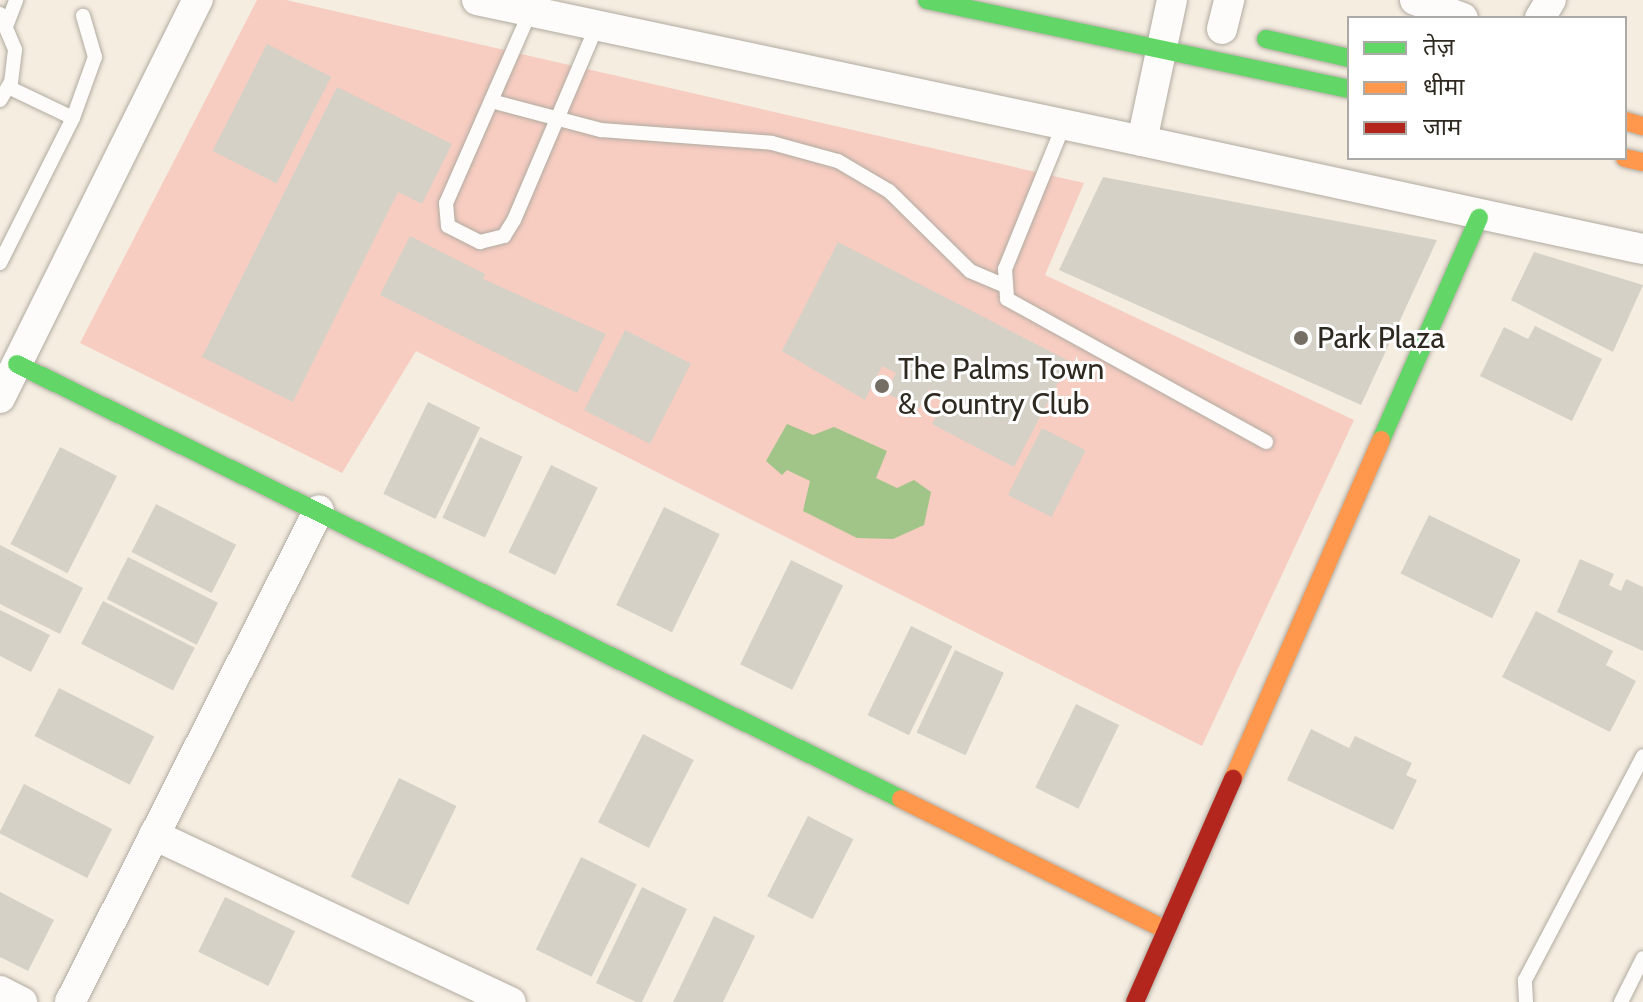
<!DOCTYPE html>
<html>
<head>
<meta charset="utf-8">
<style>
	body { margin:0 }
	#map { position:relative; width:1643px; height:1002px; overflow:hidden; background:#f5ede0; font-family:Cabin,"Noto Sans Devanagari",sans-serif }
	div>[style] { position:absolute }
	.green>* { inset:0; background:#f7ccc1 }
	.water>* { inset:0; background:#a1c488 }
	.building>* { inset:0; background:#d5d1c6; transform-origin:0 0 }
	.roads { filter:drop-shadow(0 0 2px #b1aba1) drop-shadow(0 0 2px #b1aba1) }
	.lane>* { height:14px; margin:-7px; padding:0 7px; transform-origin:7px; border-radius:7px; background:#fefcfa }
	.street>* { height:30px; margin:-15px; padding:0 15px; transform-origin:15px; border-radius:15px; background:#fefcfa }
	.fast>* { height:18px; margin:-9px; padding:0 9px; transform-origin:9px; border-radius:9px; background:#63d668 }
	.slow>* { height:18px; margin:-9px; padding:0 9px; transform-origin:9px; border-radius:9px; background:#ff974d }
	.jam>* { height:18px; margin:-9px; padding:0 9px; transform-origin:9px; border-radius:9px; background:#b3261e }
	.dots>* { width:22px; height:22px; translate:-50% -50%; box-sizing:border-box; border:4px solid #fff; border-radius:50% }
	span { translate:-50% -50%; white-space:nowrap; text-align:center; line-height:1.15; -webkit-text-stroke:6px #fff; paint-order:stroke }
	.poi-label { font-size:30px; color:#2f2a21 }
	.left { translate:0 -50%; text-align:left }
	.legend { position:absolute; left:1347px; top:16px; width:280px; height:144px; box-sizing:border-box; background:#fff; border:2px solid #acaaa6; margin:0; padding:10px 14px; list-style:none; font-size:24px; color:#2f2a21 }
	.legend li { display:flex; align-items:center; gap:16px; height:40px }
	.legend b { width:40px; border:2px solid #acaaa6 }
</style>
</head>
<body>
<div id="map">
	<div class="green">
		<i style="clip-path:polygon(257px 0,286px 0,1084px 183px,1045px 275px,1354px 420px,1202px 746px,416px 351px,342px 473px,80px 343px)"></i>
	</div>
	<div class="water">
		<i style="clip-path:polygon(787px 424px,813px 435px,834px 427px,887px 451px,876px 478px,897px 488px,914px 480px,931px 492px,924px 525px,893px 539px,857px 538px,803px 511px,810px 481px,787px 470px,782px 475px,766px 461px)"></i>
	</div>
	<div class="building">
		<i style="left:267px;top:44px;width:72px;height:120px;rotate:27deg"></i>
		<i style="clip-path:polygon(337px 87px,452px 144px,422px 204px,398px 192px,293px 402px,202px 357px)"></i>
		<i style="clip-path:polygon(1103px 177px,1437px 240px,1361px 405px,1059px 270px)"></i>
		<i style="clip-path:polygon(410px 236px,485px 274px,483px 279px,606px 334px,577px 393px,380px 295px)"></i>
		<i style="clip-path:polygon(838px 242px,1069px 361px,1014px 467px,932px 424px,946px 399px,929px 389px,919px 409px,886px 393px,896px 373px,882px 366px,865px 400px,782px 351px)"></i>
		<i style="clip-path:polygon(1534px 252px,1643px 285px,1613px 352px,1511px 300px)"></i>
		<i style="clip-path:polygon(1535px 326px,1602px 359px,1572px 421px,1480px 376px,1504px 327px,1528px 339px)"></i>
		<i style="left:625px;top:330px;width:74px;height:90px;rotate:27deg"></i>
		<i style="left:428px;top:402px;width:58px;height:102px;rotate:26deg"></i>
		<i style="left:1042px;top:428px;width:49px;height:75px;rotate:27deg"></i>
		<i style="left:480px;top:437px;width:47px;height:89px;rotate:25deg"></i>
		<i style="left:60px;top:447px;width:64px;height:109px;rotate:27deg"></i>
		<i style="left:551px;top:465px;width:52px;height:97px;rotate:26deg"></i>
		<i style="left:156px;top:504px;width:90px;height:54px;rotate:27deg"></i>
		<i style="left:664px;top:507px;width:62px;height:109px;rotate:26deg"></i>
		<i style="left:1429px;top:515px;width:102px;height:65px;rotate:26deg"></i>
		<i style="clip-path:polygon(0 545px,83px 588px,60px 634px,0 604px)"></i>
		<i style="left:128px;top:557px;width:101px;height:47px;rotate:27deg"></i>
		<i style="clip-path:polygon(1580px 559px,1614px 574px,1609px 585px,1621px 591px,1626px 579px,1643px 587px,1643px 651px,1557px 612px)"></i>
		<i style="left:791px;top:560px;width:58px;height:116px;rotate:26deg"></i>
		<i style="left:103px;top:601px;width:103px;height:48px;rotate:27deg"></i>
		<i style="clip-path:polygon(0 610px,50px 635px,31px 672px,0 656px)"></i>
		<i style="clip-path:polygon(1536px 611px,1613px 651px,1606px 665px,1636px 681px,1610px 732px,1502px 677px)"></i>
		<i style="left:911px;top:626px;width:46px;height:99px;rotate:26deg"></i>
		<i style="left:955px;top:650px;width:54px;height:91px;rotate:25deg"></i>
		<i style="left:59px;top:688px;width:107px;height:54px;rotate:27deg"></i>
		<i style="left:1076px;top:704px;width:48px;height:93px;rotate:26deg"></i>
		<i style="clip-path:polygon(1311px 729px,1349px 748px,1355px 736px,1412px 763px,1406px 775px,1417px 780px,1393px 830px,1287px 780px)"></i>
		<i style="left:643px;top:734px;width:57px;height:99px;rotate:27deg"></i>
		<i style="left:399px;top:778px;width:64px;height:110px;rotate:26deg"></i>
		<i style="left:24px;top:784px;width:99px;height:55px;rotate:27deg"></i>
		<i style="left:808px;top:816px;width:51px;height:90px;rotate:27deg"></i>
		<i style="left:581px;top:857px;width:62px;height:103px;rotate:26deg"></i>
		<i style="clip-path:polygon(642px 887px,687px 909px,642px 1002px,636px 1002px,596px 983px)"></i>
		<i style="clip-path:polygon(0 892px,54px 920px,28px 971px,0 957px)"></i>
		<i style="left:225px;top:897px;width:78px;height:61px;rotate:26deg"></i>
		<i style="clip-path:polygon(714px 916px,755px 936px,723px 1002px,673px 1002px)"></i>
	</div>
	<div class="roads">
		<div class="lane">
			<i style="left:530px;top:12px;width:209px;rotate:113.7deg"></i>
			<i style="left:446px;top:203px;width:23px;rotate:85deg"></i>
			<i style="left:448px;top:226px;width:36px;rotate:27deg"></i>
			<i style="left:480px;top:242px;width:25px;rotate:-14deg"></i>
			<i style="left:504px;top:236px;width:19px;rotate:-58deg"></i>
			<i style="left:514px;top:220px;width:209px;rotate:-66.9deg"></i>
			<i style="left:0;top:14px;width:39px;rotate:67deg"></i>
			<i style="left:15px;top:50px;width:32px;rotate:97deg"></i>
			<i style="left:11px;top:82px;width:21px;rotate:121deg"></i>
			<i style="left:7px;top:24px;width:26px;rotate:-69deg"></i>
			<i style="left:8px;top:87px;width:72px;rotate:25.5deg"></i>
			<i style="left:73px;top:118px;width:65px;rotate:-70.2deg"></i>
			<i style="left:95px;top:57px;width:43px;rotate:-106.3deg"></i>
			<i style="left:491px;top:101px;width:114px;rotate:14.8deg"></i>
			<i style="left:601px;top:130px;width:171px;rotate:4.3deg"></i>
			<i style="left:772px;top:143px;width:68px;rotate:15.3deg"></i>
			<i style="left:838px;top:161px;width:59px;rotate:30.5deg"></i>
			<i style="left:889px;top:191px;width:114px;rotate:44.6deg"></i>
			<i style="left:970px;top:271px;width:34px;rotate:23deg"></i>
			<i style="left:1064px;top:124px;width:157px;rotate:112.1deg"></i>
			<i style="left:1005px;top:269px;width:30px;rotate:86deg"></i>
			<i style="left:1007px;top:299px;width:296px;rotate:28.9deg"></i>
			<i style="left:0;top:263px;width:162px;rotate:-63.3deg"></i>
			<i style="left:1526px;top:1002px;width:22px;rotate:-93deg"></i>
			<i style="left:1525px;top:980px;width:253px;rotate:-62.2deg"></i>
			<i style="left:1621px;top:1002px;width:49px;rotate:-63.4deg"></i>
		</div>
		<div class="street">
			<i style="left:477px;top:0;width:680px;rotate:11.97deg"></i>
			<i style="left:1142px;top:141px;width:144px;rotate:-78deg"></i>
			<i style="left:1415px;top:0;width:51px;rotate:20.6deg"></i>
			<i style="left:1540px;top:18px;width:21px;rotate:-59deg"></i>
			<i style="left:1222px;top:29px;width:30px;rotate:-76deg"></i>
			<i style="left:1142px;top:141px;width:513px;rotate:12.17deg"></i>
			<i style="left:0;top:398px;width:445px;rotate:-63.6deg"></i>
			<i style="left:154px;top:835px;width:394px;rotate:25.1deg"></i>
			<i style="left:0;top:991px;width:25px;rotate:27deg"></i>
			<i style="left:70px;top:1002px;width:551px;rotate:-63.16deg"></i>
		</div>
		<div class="fast">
			<i style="left:927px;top:0;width:431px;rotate:11.9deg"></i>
			<i style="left:1266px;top:39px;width:85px;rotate:12.9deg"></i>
			<i style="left:17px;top:364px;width:985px;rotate:26.2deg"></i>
			<i style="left:1381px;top:440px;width:243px;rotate:-66.2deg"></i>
		</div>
		<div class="slow">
			<i style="left:1625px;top:121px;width:19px;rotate:16deg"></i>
			<i style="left:1625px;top:158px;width:18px;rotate:13deg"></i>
			<i style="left:1233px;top:779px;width:370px;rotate:-66.4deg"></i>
			<i style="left:901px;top:799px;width:296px;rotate:26.3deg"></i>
		</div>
		<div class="jam">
			<i style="left:1135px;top:1002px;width:244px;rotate:-66.3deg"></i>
		</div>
	</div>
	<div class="dots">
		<i style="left:1301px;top:338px;background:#746e64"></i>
		<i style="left:882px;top:386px;background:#746e64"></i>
	</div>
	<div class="poi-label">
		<span class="left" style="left:1317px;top:338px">Park Plaza</span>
		<span class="left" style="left:898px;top:386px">The Palms Town<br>&amp; Country Club</span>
	</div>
	<ul class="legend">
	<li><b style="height:10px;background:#63d668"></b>तेज़</li>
	<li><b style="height:10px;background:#ff974d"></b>धीमा</li>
	<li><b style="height:10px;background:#b3261e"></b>जाम</li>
	</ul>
</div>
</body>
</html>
